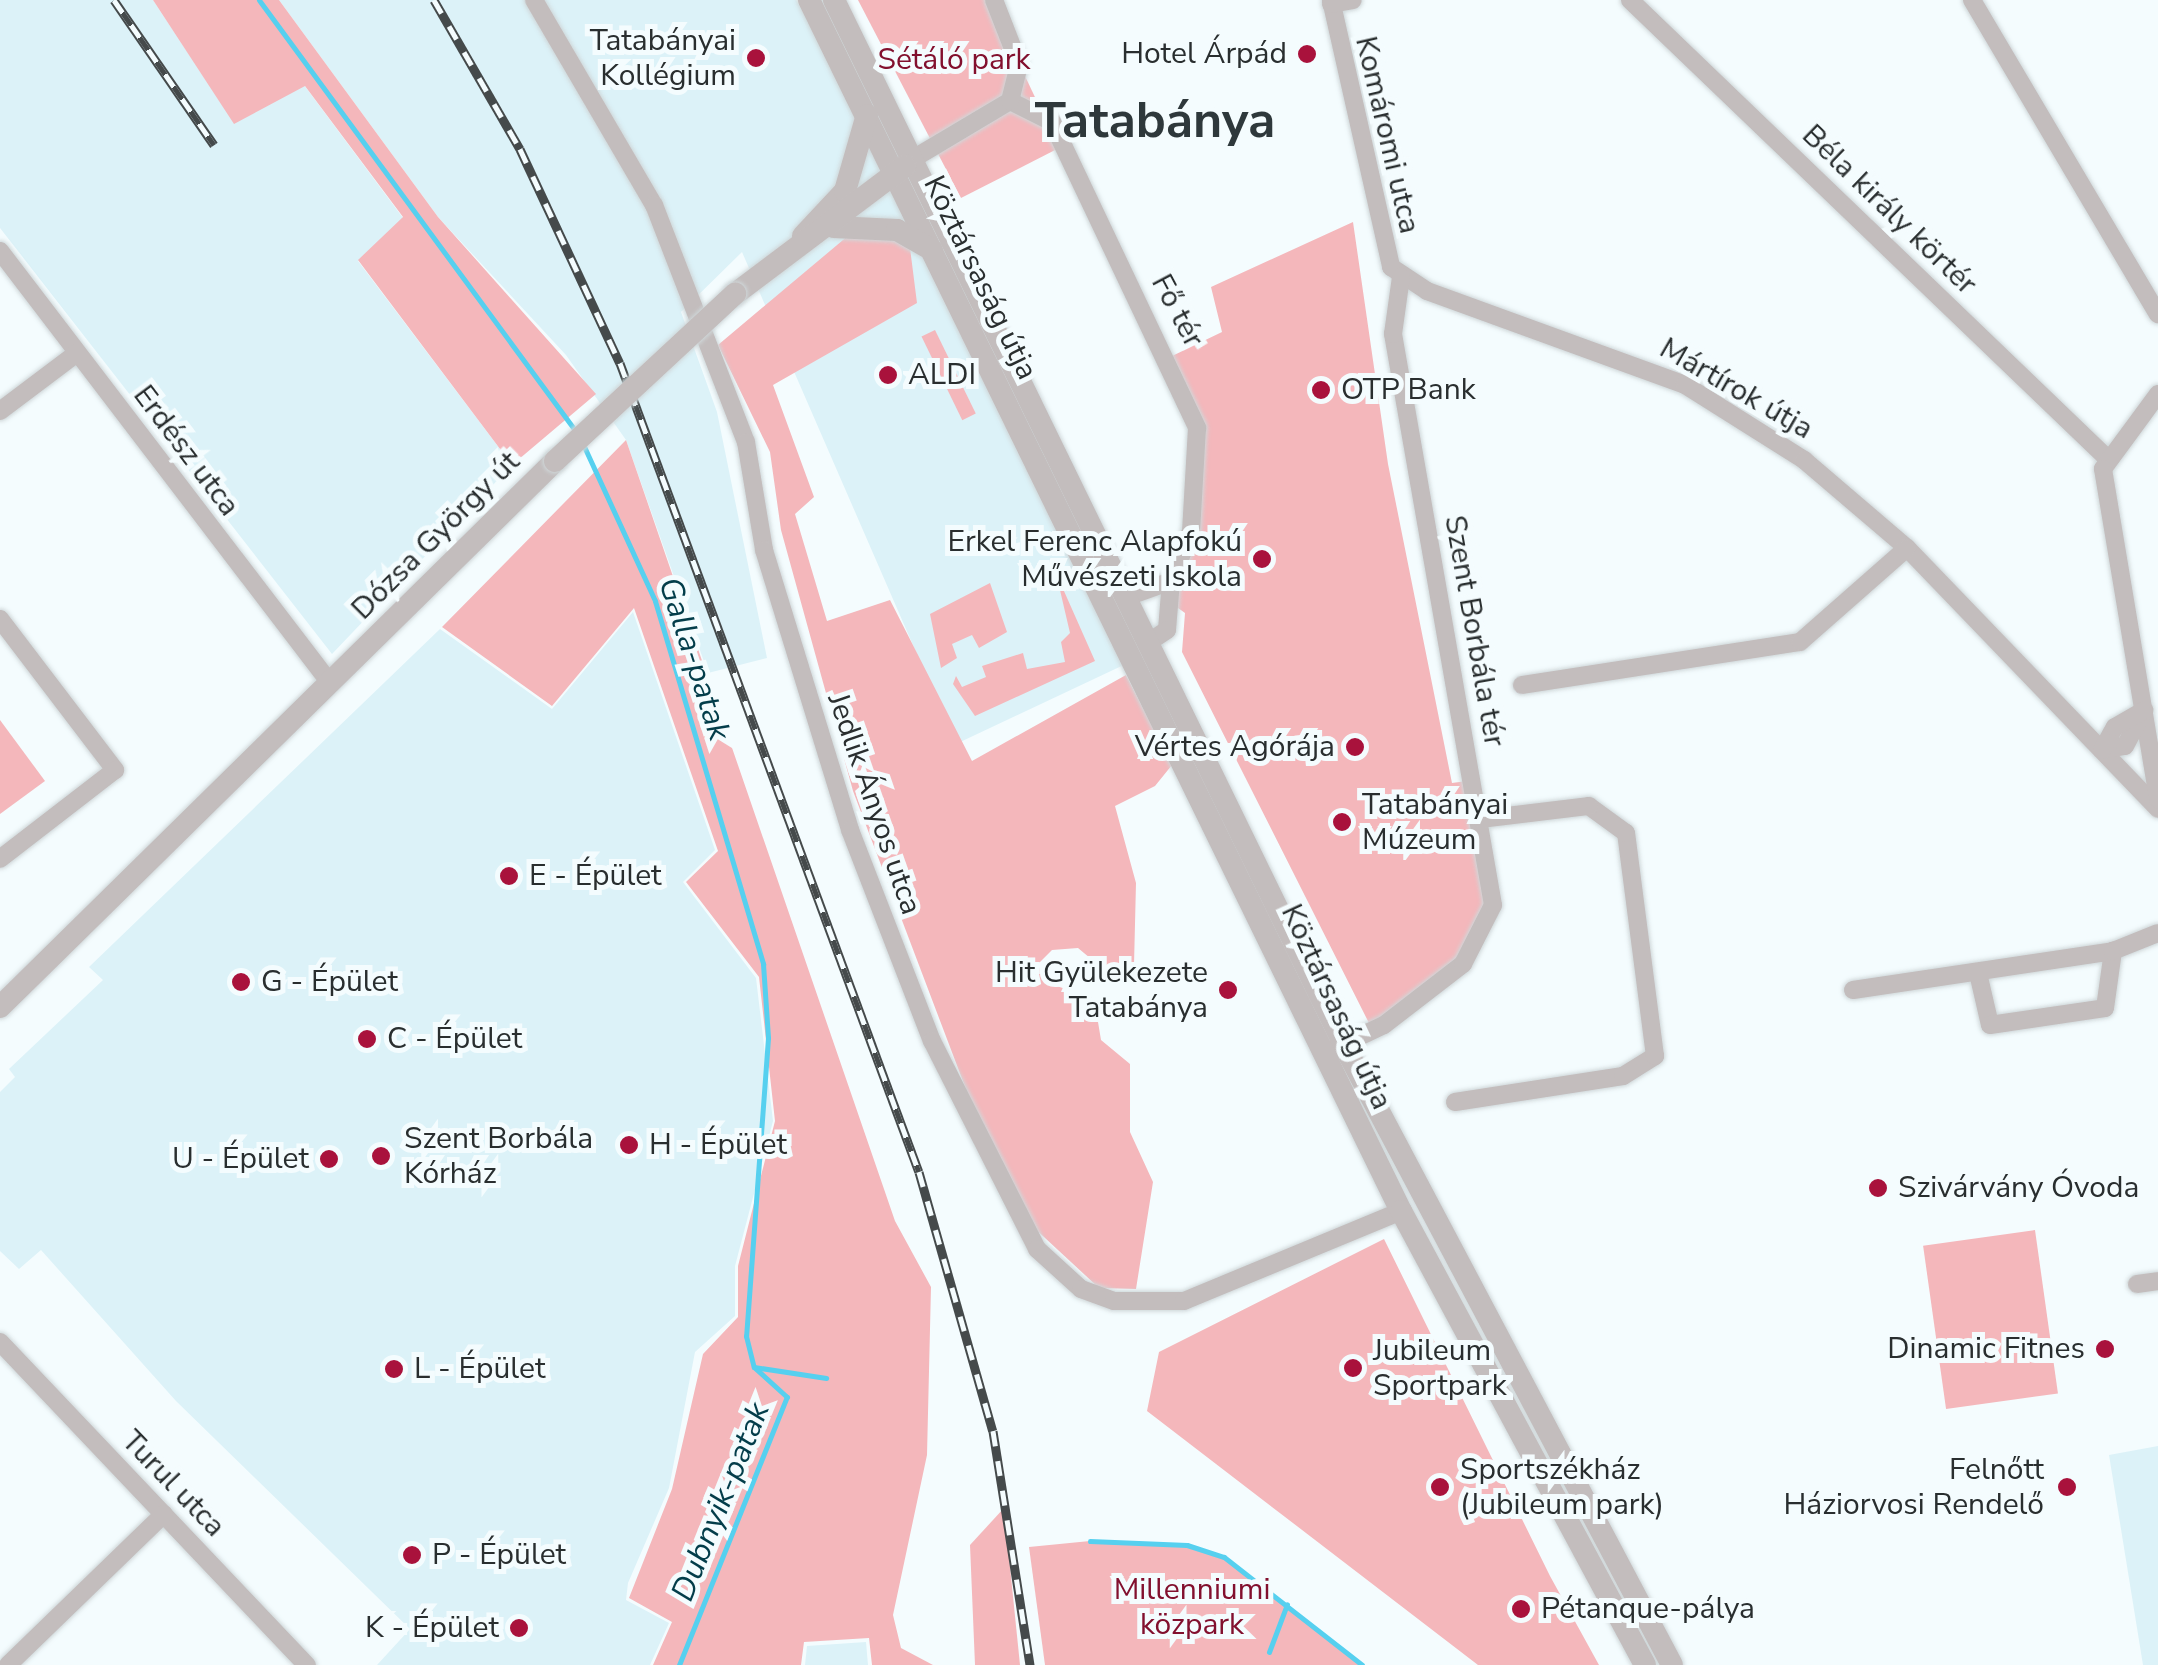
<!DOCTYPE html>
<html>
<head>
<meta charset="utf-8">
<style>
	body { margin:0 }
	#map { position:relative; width:2158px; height:1665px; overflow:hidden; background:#f4fcfe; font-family:"Nunito Sans",sans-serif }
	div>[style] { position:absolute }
	.built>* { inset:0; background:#dcf2f8 }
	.green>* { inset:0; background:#f4b7bb; transform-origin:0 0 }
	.stream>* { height:5px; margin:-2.5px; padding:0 2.5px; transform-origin:2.5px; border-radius:2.5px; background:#56d0ef }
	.roads { filter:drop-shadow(0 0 2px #cfd7d9) drop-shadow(0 0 2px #cfd7d9) }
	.minor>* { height:18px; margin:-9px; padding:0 9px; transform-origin:9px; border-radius:9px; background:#c3bdbd }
	.tertiary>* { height:22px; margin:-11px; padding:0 11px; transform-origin:11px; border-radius:11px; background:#c3bdbd }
	.rail>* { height:9px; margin-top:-4.5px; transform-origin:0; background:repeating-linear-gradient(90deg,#f4fcfe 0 15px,#454a4b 0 30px); box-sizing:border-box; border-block:2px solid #454a4b }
	.bridges { filter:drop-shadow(0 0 2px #cfd7d9) drop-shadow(0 0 2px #cfd7d9) }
	.tertiary-bridge>* { height:22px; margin:-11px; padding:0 11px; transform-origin:11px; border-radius:11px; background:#c3bdbd }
	.dots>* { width:28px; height:28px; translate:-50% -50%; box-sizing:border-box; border:5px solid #f4fcfe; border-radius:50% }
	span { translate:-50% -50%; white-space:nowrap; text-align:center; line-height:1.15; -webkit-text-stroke:10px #f4fcfe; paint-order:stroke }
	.poi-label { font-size:30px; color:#292e2f }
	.right { translate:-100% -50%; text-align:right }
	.left { translate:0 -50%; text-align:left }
	.park-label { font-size:30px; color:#82102e }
	.street-label { font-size:30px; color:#292e2f }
	.water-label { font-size:32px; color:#033d4a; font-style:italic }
	.town-label { font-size:50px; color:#2e383b; font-weight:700 }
</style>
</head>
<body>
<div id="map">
	<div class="built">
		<i style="clip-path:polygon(0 0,153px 0,234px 123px,304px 85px,403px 218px,358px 261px,512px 465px,332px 654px,0 228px)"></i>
		<i style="clip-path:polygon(279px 0,796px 0,1164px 646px,956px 744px,742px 252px,681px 312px,717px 412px,767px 658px,708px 673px,626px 440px,566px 355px,438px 217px)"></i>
		<i style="clip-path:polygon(633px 612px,715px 850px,683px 882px,756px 978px,773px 1121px,735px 1266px,735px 1316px,695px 1352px,669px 1488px,628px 1583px,626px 1600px,669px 1623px,650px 1665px,377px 1665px,410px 1629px,176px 1401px,41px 1250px,19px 1269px,0 1251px,0 1092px,15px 1077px,9px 1069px,103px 980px,89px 967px,440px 629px,552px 709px)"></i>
		<i style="clip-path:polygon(2158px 1446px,2158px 1665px,2143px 1665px,2109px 1455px)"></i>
		<i style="clip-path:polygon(866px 1642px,868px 1665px,805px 1665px,807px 1646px)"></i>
	</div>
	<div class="green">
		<i style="clip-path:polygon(153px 0,279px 0,438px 217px,596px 394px,512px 465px,358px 260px,403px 217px,305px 86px,234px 124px)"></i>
		<i style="clip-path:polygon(858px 0,989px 0,1059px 148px,961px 198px)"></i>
		<i style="clip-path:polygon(1353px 222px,1388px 464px,1452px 783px,1474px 780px,1492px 882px,1480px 947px,1373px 1031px,1182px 652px,1185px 613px,1171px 603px,1201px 454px,1170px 357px,1222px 332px,1211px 287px)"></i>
		<i style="clip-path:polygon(849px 235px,899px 237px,910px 248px,917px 303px,773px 385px,814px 497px,795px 514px,827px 621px,890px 600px,972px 761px,1126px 675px,1172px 765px,1155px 786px,1115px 806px,1136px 883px,1134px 965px,1114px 978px,1078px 948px,1052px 950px,1038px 964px,1044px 982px,1094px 998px,1101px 1040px,1130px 1064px,1130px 1132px,1153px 1182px,1136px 1289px,1099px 1288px,1031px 1225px,989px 1150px,853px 791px,781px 530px,770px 452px,718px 345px)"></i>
		<i style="left:935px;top:330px;width:93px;height:15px;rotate:64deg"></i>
		<i style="clip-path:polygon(626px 440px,895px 1221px,931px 1287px,927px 1455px,893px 1615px,901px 1648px,933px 1665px,872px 1665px,869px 1638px,804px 1642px,801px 1665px,653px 1665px,672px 1622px,629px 1598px,672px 1489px,703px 1354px,738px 1317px,738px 1266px,775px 1121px,759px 977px,686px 882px,718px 851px,634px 608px,552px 706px,442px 627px)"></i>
		<i style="clip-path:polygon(1056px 573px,1095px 661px,975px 716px,953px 684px,956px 676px,962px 687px,986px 677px,982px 666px,1023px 653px,1027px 669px,1065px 662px,1061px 642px,1070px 633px)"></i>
		<i style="clip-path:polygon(990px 583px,1007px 632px,979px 648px,972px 635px,952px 644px,957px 658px,941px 668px,930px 614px)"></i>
		<i style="clip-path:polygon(0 720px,45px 781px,0 814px)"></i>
		<i style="left:2035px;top:1230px;width:165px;height:113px;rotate:82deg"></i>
		<i style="clip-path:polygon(1384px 1239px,1550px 1576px,1599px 1665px,1478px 1665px,1147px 1411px,1159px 1352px)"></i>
		<i style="clip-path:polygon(1004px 1508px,1020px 1665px,975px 1665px,970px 1545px)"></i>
		<i style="clip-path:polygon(1090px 1541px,1187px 1545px,1224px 1557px,1362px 1665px,1045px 1665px,1029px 1547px)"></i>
	</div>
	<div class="stream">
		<i style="left:259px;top:0;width:537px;rotate:53.71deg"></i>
		<i style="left:582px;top:442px;width:175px;rotate:65.3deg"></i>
		<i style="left:655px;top:601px;width:379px;rotate:73.4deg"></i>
		<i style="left:763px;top:964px;width:74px;rotate:86.1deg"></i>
		<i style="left:768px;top:1038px;width:299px;rotate:94.2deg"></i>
		<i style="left:746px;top:1336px;width:32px;rotate:76deg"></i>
		<i style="left:754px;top:1367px;width:73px;rotate:8.7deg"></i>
		<i style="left:1090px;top:1541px;width:97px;rotate:2.4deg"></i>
		<i style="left:1187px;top:1545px;width:39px;rotate:18deg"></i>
		<i style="left:1224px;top:1557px;width:175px;rotate:38deg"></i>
		<i style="left:1269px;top:1652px;width:51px;rotate:-69.4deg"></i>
		<i style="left:679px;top:1665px;width:289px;rotate:-68.1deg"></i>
		<i style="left:787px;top:1397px;width:43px;rotate:-137.8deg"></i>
	</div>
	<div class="roads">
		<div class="minor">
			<i style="left:534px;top:0;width:238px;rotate:59.7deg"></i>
			<i style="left:654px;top:205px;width:254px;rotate:68.8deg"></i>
			<i style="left:746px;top:442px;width:109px;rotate:80.5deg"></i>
			<i style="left:764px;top:550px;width:293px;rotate:72.9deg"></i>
			<i style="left:850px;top:830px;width:226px;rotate:68.8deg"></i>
			<i style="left:932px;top:1041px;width:233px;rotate:63.2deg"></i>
			<i style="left:1037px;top:1249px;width:59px;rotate:42.3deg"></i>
			<i style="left:1081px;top:1289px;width:35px;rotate:20deg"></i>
			<i style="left:1114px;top:1301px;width:70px"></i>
			<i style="left:1184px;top:1301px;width:235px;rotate:-22.5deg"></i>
			<i style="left:1331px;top:0;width:274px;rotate:77.3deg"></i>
			<i style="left:1391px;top:267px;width:43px;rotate:33.7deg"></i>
			<i style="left:1427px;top:291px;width:275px;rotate:20deg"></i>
			<i style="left:1685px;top:385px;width:141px;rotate:32.2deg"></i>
			<i style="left:1804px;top:460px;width:135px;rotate:40.5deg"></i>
			<i style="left:1907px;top:548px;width:362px;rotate:46.1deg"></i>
			<i style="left:1630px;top:0;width:664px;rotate:43.84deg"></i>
			<i style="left:1972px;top:0;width:365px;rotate:59.4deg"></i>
			<i style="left:1331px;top:4px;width:22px;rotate:-10deg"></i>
			<i style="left:1010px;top:101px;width:47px;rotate:26.6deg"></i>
			<i style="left:1052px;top:122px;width:339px;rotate:64.6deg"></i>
			<i style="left:1197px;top:428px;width:103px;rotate:93.3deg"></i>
			<i style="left:1191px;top:531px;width:54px;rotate:111.8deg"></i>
			<i style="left:1171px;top:581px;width:49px;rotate:94.7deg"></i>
			<i style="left:1167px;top:630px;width:18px;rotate:146deg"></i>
			<i style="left:911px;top:160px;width:115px;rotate:-30.8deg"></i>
			<i style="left:1010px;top:101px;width:38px;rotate:-76deg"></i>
			<i style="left:1019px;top:64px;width:69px;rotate:-111.3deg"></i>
			<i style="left:0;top:251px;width:544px;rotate:52.62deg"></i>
			<i style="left:2158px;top:394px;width:93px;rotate:126.3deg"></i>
			<i style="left:2103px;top:469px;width:335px;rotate:80.5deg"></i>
			<i style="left:0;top:411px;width:96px;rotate:-37deg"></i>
			<i style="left:1132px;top:595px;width:41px;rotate:-19.7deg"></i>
			<i style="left:0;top:619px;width:190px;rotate:52.7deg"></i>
			<i style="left:115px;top:770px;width:145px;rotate:142.3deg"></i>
			<i style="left:1522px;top:685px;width:281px;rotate:-8.8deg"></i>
			<i style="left:1800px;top:642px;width:142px;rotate:-41.3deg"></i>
			<i style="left:2102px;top:750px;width:23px;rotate:-10deg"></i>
			<i style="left:2125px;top:746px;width:40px;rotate:-62deg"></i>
			<i style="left:2102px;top:750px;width:26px;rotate:-61deg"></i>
			<i style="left:2115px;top:727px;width:34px;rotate:-30deg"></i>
			<i style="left:1978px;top:973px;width:53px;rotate:77deg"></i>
			<i style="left:1990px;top:1025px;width:116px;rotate:-8.4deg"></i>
			<i style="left:2105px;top:1008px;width:58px;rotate:-82deg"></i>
			<i style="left:1853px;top:990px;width:263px;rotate:-8.5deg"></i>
			<i style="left:2113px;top:951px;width:48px;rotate:-21.8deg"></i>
			<i style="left:1333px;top:1049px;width:56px;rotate:-25.2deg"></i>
			<i style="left:1384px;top:1025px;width:100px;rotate:-37.7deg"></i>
			<i style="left:1463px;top:964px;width:66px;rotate:-63deg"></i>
			<i style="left:1493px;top:905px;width:580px;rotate:-99.93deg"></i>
			<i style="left:1393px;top:334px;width:58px;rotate:-82deg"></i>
			<i style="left:1455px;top:1102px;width:170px;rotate:-8.8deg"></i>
			<i style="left:1623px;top:1076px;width:38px;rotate:-32deg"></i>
			<i style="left:1655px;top:1056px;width:225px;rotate:-97.4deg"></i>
			<i style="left:1626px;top:833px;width:46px;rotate:-143.9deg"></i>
			<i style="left:1589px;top:806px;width:109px;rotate:173.1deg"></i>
			<i style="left:2137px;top:1284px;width:21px;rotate:-8deg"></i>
			<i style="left:0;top:1342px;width:446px;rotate:46.5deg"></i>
			<i style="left:8px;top:1665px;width:217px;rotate:-44.1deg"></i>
		</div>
		<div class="tertiary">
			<i style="left:809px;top:0;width:1348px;rotate:63.95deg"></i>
			<i style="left:1401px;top:1211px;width:515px;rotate:61.74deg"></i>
			<i style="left:834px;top:0;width:1172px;rotate:63.98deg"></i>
			<i style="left:1348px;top:1053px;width:692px;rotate:62.1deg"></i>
			<i style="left:834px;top:227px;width:63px;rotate:2.7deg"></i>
			<i style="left:897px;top:230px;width:40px;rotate:29.7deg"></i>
			<i style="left:803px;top:236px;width:62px;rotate:-47deg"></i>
			<i style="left:845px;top:191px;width:79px;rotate:-73.9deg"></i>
			<i style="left:735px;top:294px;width:213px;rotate:-37deg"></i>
			<i style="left:0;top:1007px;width:779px;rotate:-44.53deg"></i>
		</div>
	</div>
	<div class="rail">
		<i style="left:114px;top:0;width:176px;rotate:55.4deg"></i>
		<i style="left:434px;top:0;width:172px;rotate:60deg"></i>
		<i style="left:520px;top:149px;width:236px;rotate:65deg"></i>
		<i style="left:620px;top:363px;width:862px;rotate:69.72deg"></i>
		<i style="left:919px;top:1172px;width:269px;rotate:74.1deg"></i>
		<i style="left:993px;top:1431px;width:237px;rotate:81deg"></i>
	</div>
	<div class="bridges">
		<div class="tertiary-bridge">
			<i style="left:555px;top:461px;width:246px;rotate:-42.9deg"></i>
		</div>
	</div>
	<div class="dots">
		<i style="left:1307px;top:54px;background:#a9123c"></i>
		<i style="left:756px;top:58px;background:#a9123c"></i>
		<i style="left:888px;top:375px;background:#a9123c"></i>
		<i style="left:1321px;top:390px;background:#a9123c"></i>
		<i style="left:1262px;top:559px;background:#a9123c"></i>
		<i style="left:1355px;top:747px;background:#a9123c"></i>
		<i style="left:1342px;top:822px;background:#a9123c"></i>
		<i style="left:509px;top:876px;background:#a9123c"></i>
		<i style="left:241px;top:982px;background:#a9123c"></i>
		<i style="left:1228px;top:990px;background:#a9123c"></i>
		<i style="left:367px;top:1039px;background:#a9123c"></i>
		<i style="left:629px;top:1145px;background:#a9123c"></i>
		<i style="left:381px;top:1156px;background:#a9123c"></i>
		<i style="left:329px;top:1159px;background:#a9123c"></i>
		<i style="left:1878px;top:1188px;background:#a9123c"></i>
		<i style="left:2105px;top:1349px;background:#a9123c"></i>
		<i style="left:1353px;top:1368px;background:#a9123c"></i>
		<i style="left:394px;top:1369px;background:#a9123c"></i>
		<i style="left:1440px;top:1487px;background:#a9123c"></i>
		<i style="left:2067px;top:1487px;background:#a9123c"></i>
		<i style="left:412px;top:1555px;background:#a9123c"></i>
		<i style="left:1521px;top:1609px;background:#a9123c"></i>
		<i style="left:519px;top:1628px;background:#a9123c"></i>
	</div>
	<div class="poi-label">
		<span class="right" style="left:736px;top:58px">Tatabányai<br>Kollégium</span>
		<span class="right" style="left:1287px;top:54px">Hotel Árpád</span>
		<span class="left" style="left:908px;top:375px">ALDI</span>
		<span class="left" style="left:1341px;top:390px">OTP Bank</span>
		<span class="right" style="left:1242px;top:559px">Erkel Ferenc Alapfokú<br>Művészeti Iskola</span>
		<span class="right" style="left:1335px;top:747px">Vértes Agórája</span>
		<span class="left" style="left:1362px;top:822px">Tatabányai<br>Múzeum</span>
		<span class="left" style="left:529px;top:876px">E - Épület</span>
		<span class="right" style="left:1208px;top:990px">Hit Gyülekezete<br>Tatabánya</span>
		<span class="left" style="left:261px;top:982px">G - Épület</span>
		<span class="left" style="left:387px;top:1039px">C - Épület</span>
		<span class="left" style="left:404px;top:1156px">Szent Borbála<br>Kórház</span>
		<span class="left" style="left:649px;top:1145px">H - Épület</span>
		<span class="right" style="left:309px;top:1159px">U - Épület</span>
		<span class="left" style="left:1898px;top:1188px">Szivárvány Óvoda</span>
		<span class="right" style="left:2085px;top:1349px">Dinamic Fitnes</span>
		<span class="left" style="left:1373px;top:1368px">Jubileum<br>Sportpark</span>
		<span class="left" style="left:414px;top:1369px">L - Épület</span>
		<span class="left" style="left:1460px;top:1487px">Sportszékház<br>(Jubileum park)</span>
		<span class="right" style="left:2044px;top:1487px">Felnőtt<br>Háziorvosi Rendelő</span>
		<span class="left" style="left:432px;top:1555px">P - Épület</span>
		<span class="left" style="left:1541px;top:1609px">Pétanque-pálya</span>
		<span class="right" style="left:499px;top:1628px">K - Épület</span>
	</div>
	<div class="park-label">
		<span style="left:954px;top:60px">Sétáló park</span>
		<span style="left:1192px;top:1607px">Millenniumi<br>közpark</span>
	</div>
	<div class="street-label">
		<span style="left:1387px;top:135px;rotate:77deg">Komáromi utca</span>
		<span style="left:1889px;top:210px;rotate:44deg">Béla király körtér</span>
		<span style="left:980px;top:278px;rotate:64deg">Köztársaság útja</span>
		<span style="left:1177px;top:311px;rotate:62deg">Fő tér</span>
		<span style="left:1736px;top:389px;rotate:30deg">Mártírok útja</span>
		<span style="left:186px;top:451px;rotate:53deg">Erdész utca</span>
		<span style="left:436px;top:536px;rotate:-45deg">Dózsa György út</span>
		<span style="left:1474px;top:631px;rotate:80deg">Szent Borbála tér</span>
		<span style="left:874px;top:804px;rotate:71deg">Jedlik Ányos utca</span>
		<span style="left:1336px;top:1007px;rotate:65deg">Köztársaság útja</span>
		<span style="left:173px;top:1484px;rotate:46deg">Turul utca</span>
	</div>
	<div class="water-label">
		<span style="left:694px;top:659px;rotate:72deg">Galla-patak</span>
		<span style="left:721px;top:1502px;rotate:-68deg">Dubnyik-patak</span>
	</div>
	<div class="town-label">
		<span style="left:1155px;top:121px">Tatabánya</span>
	</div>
</div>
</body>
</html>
